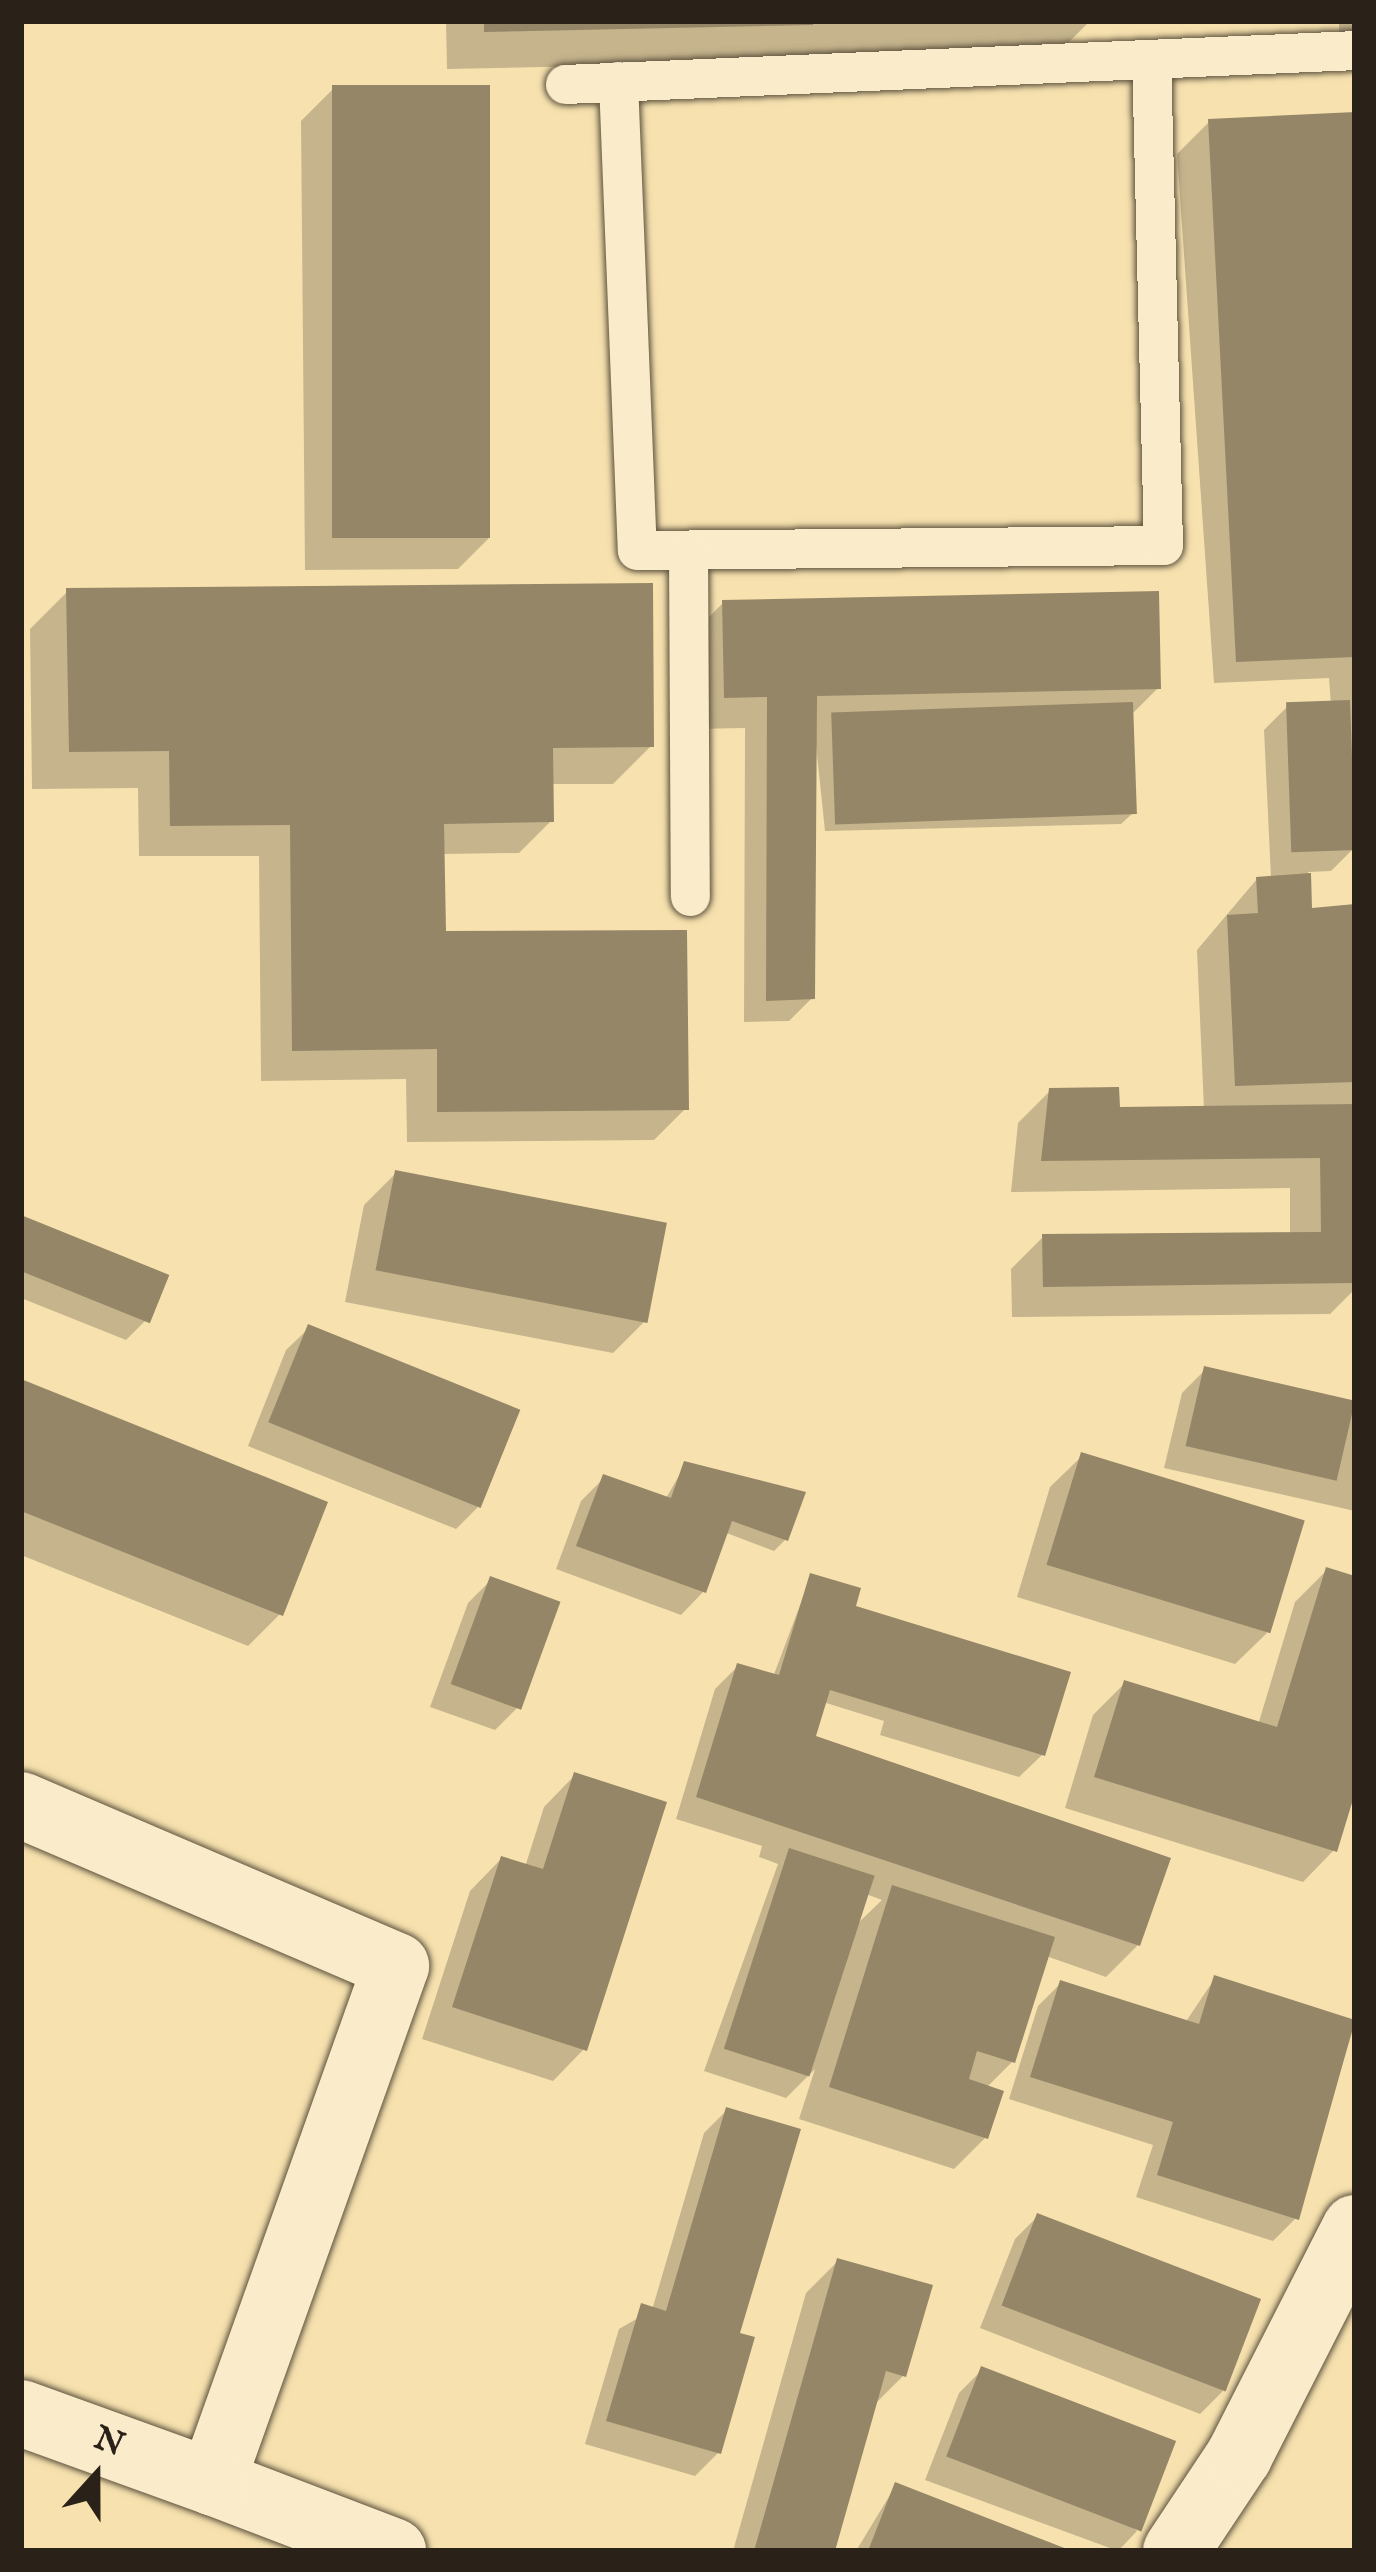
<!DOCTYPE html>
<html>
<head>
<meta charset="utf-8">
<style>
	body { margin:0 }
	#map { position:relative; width:1376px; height:2572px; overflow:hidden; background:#f7e2af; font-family:"IM FELL English",serif }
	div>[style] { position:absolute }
	.shadow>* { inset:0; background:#0003; transform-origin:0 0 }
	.building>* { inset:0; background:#958667; transform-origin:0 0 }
	.roads { filter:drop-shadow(0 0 3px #5d523e) drop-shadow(0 0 3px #5d523e) }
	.service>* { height:39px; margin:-19.5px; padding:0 19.5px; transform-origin:19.5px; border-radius:19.5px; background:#faeccb }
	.minor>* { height:66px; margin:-33px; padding:0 33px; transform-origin:33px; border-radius:33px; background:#faeccb }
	span { translate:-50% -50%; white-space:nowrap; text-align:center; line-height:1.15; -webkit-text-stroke:9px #faeccb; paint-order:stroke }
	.frame { position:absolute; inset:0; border:24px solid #2a2218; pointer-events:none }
	.north { position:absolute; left:36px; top:2416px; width:120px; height:120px; -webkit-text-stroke:9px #faeccb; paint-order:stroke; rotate:21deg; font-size:33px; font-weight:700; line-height:48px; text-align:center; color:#2a2218 }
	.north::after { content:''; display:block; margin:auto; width:42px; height:54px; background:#2a2218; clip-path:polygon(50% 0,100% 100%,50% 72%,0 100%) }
</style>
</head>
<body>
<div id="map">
	<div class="shadow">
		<i style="clip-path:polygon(446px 21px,1090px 21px,1055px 56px,447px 69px)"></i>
		<i style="left:1339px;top:21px;width:16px;height:21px"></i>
		<i style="clip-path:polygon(333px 89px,490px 537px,458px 569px,305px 570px,301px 121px)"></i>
		<i style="clip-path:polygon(1355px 115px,1354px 848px,1331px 871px,1308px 872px,1310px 911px,1355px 907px,1355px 1289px,1330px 1314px,1012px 1317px,1011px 1269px,1043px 1237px,1290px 1235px,1290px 1188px,1011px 1192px,1018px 1123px,1050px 1091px,1117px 1110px,1204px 1109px,1197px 950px,1257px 879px,1271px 878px,1264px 730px,1287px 707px,1331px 705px,1329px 678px,1214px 683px,1177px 154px,1209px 122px)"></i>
		<i style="clip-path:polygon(68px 591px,651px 746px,613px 784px,550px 784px,551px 821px,519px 853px,442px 854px,443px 934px,686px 1108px,654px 1140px,407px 1142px,406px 1079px,261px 1081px,259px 856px,139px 856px,138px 788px,32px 789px,30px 629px)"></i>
		<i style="clip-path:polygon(723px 603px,1158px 688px,1130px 716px,1133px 813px,1121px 824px,825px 831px,814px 726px,812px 998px,789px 1021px,744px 1022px,745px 728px,693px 729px,691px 635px)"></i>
		<i style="clip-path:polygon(396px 1173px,645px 1321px,613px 1353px,345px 1302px,364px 1205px)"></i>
		<i style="clip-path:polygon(21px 1218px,149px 1317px,126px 1340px,21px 1298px)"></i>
		<i style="clip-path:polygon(309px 1328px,478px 1507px,456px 1529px,248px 1446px,286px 1350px)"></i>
		<i style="clip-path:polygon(1205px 1370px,1355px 1404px,1355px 1511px,1164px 1468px,1182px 1393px)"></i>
		<i style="clip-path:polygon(21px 1382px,280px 1614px,248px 1646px,21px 1555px)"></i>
		<i style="clip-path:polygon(1082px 1456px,1267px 1633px,1235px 1664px,1017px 1597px,1050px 1487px)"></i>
		<i style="clip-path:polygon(685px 1465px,785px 1540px,774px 1551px,724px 1532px,703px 1592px,681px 1615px,556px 1569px,581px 1501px,604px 1478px,665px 1500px)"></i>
		<i style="clip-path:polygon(1327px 1570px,1355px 1579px,1355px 1783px,1334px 1850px,1303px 1882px,1065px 1808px,1093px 1715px,1125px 1683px,1258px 1725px,1295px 1602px)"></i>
		<i style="clip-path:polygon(evenodd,811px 1576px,1042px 1755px,1019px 1777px,880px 1735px,884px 1721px,823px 1702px,813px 1738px,1138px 1945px,1106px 1977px,1046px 1956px,1013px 2061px,986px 2088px,986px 2137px,954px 2169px,799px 2119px,815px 2069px,786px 2098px,704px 2071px,778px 1864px,759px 1857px,762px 1846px,676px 1819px,715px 1689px,738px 1666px,773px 1677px,811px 1576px,866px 1894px,882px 1900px,855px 1926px,866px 1894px)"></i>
		<i style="clip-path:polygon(491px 1580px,518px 1707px,495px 1730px,430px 1707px,468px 1603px)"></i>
		<i style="clip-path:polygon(575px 1775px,584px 2049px,553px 2081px,422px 2039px,470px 1891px,501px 1859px,525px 1867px,544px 1807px)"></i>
		<i style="clip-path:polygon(1215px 1978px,1355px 2023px,1296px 2218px,1273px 2241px,1136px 2197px,1153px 2145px,1009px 2099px,1038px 2006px,1061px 1983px,1185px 2023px)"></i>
		<i style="clip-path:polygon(727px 2110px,736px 2335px,718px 2453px,695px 2476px,585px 2444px,619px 2329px,652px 2310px,704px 2133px)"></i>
		<i style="clip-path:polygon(1038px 2216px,1223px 2391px,1200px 2414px,980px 2328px,1015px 2239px)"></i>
		<i style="clip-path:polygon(838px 2261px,903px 2376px,874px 2405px,832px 2551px,733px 2551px,806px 2293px)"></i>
		<i style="clip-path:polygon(982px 2370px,1137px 2531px,1118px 2551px,925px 2480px,959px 2393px)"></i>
		<i style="clip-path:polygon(896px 2485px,1065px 2551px,856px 2551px)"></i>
	</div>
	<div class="building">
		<i style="clip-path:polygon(484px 21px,813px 21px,813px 25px,484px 32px)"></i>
		<i style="left:490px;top:85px;width:453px;height:158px;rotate:90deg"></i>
		<i style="clip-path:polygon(1355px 112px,1355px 657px,1236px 662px,1208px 119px)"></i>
		<i style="clip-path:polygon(653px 583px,654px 747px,553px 748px,554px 822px,444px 824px,446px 931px,687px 930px,689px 1110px,437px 1112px,437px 1049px,292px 1051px,290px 825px,170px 826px,169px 751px,69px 752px,66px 588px)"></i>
		<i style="clip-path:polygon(1159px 591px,1161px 689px,817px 696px,815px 999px,766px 1001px,767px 697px,724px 698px,722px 600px)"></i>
		<i style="left:1350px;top:700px;width:150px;height:64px;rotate:88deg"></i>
		<i style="left:1133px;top:702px;width:112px;height:302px;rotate:88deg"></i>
		<i style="clip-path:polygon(1311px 873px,1312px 908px,1355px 904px,1355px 1082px,1235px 1086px,1227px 915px,1258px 913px,1256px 877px)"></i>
		<i style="clip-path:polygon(1119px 1087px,1120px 1107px,1355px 1104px,1355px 1283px,1043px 1287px,1042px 1234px,1321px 1232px,1320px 1158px,1041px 1161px,1049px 1088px)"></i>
		<i style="left:395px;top:1170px;width:277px;height:102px;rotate:11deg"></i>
		<i style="left:21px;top:1215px;width:160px;height:52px;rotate:22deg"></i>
		<i style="left:308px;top:1324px;width:229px;height:106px;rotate:22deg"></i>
		<i style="left:1204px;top:1366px;width:155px;height:82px;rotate:13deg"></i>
		<i style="clip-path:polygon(21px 1379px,328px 1502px,283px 1616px,21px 1511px)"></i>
		<i style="left:1081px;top:1452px;width:234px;height:118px;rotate:17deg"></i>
		<i style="clip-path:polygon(684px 1461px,806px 1492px,788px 1541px,732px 1521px,706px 1593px,576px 1546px,603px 1474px,671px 1498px)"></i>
		<i style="clip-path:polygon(1326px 1567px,1355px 1576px,1355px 1793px,1337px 1852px,1094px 1777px,1124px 1680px,1277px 1727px)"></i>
		<i style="clip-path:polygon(810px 1573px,861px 1588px,856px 1606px,1071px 1672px,1045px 1756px,830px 1690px,816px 1736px,1171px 1858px,1140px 1946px,696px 1797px,737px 1663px,779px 1675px)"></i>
		<i style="left:490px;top:1576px;width:75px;height:115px;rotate:20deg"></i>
		<i style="clip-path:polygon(574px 1772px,667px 1802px,587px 2051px,452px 2007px,501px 1856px,543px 1869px)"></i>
		<i style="left:789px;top:1848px;width:90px;height:211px;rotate:18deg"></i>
		<i style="clip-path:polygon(892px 1885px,1055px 1937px,1015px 2063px,977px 2051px,969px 2079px,1004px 2091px,988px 2139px,829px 2087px)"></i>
		<i style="clip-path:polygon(1214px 1975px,1355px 2020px,1299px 2220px,1157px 2175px,1173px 2122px,1030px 2077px,1060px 1980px,1199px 2024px)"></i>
		<i style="clip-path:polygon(726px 2107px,801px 2129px,740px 2333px,755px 2337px,721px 2454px,606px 2421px,641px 2303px,666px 2311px)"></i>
		<i style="left:1037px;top:2213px;width:240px;height:99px;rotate:21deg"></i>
		<i style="clip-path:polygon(837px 2258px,933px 2285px,906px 2377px,886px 2371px,835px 2551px,754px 2551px)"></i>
		<i style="left:981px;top:2366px;width:209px;height:97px;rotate:21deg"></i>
		<i style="clip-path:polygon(895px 2482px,1072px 2551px,868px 2551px)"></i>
	</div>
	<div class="roads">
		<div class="service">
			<i style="left:618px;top:81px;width:469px;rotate:87.7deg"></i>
			<i style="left:637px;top:550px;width:526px;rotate:-0.54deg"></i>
			<i style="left:1163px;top:545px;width:486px;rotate:-91.4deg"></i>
			<i style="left:565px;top:84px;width:791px;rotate:-2.46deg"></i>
			<i style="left:688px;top:550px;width:346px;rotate:89.7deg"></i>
		</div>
		<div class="minor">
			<i style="left:21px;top:1805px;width:408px;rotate:23.2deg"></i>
			<i style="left:396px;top:1966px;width:548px;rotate:109.63deg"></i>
			<i style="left:212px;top:2482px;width:194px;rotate:20.9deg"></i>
			<i style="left:21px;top:2413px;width:203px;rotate:19.9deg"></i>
			<i style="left:1176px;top:2551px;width:114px;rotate:-56.4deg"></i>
			<i style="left:1239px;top:2456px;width:256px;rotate:-63deg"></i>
		</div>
	</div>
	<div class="frame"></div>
	<div class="north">N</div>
</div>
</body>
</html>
